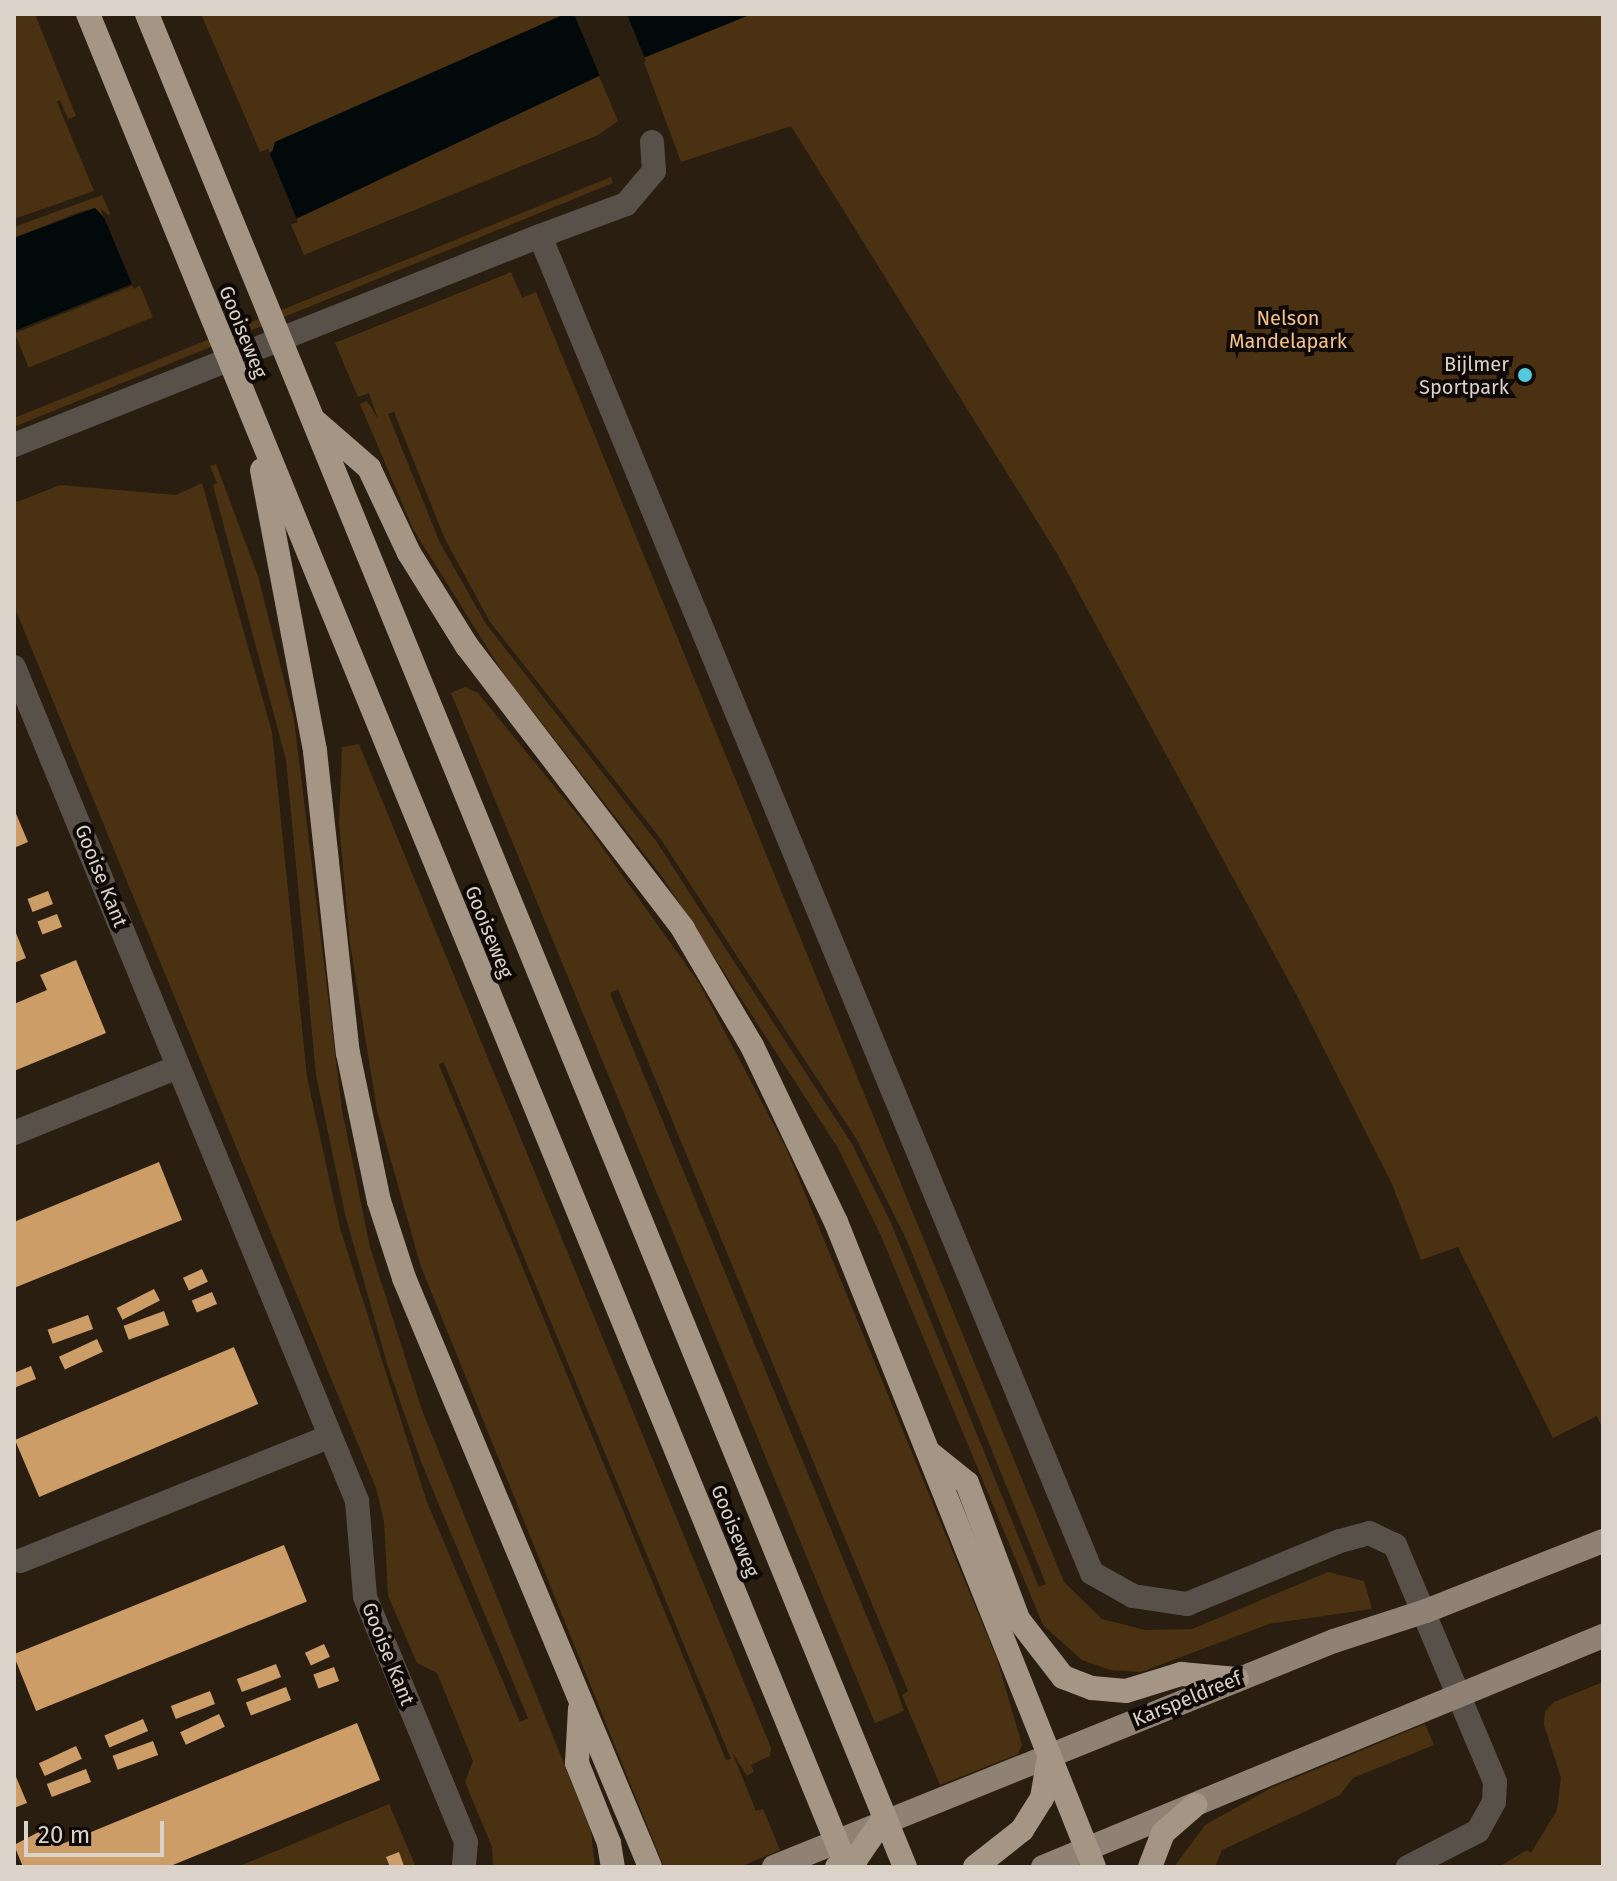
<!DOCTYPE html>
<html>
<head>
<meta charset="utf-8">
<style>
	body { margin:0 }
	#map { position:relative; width:1617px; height:1881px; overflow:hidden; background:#2a1e10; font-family:"Fira Sans",sans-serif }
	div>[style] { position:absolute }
	.green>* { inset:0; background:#4a3112; transform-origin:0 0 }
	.water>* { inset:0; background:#01090b }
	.pier>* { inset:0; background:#2a1e10 }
	.building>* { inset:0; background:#cc9d67; transform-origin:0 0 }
	.minor>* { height:24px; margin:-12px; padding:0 12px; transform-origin:12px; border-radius:12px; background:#58514a }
	.major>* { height:24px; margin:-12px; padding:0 12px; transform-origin:12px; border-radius:12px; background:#8f8274 }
	.highway>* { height:24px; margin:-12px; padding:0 12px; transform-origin:12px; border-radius:12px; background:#a59584 }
	.dots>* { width:22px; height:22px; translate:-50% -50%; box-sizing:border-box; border:4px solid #0e0904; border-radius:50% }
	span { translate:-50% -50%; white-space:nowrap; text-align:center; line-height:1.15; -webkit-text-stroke:8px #0e0904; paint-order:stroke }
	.park-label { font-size:20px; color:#f8c388 }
	.street-label { font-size:20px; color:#dbd2c9 }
	.poi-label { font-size:20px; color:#dbd2c9 }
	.right { translate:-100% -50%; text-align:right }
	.frame { position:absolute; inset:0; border:16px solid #dbd2c9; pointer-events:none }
	.scale { position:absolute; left:24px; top:1821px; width:140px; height:36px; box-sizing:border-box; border:4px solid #dbd2c9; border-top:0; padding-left:10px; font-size:24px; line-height:28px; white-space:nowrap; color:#dbd2c9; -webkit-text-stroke:6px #0e0904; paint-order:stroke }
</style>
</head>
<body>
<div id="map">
	<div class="green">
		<i style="clip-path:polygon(14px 14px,35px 14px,76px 116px,68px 119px,60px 100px,57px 102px,94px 191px,14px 219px)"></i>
		<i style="clip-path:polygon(201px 14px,565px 14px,275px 142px,273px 151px,261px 154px)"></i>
		<i style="clip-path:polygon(626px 14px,1603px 14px,1603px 1430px,1597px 1416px,1553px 1438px,1458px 1247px,1421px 1260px,1392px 1184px,1297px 996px,1058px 555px,791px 126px,681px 162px)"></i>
		<i style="clip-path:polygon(599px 76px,618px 121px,598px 135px,304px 255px,290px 222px)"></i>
		<i style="clip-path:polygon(611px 177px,613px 183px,14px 427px,14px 418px)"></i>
		<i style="clip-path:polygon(102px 195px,111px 215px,105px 218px,95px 208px,79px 212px,14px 238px,14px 227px)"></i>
		<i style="clip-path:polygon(evenodd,511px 272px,522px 298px,536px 292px,1064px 1582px,1102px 1619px,1145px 1630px,1192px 1629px,1328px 1572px,1364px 1581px,1372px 1609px,1269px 1624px,1141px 1672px,1110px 1670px,1082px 1660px,1043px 1625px,881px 1236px,838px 1148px,663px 878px,503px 673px,413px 529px,360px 404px,367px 401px,378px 419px,369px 393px,358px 397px,335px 343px,511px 272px,394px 412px,445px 539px,490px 622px,660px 838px,857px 1140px,907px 1241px,1046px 1584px,1039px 1587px,891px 1223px,852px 1144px,656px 841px,486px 624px,440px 543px,388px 414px,394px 412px)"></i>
		<i style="left:139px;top:283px;width:37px;height:134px;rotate:68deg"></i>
		<i style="clip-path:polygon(216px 464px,258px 576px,294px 720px,342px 1110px,370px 1247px,422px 1410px,591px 1831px,595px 1867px,493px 1867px,492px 1847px,465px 1782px,473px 1761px,437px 1673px,417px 1663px,388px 1596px,384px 1521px,376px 1488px,14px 606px,14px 496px,17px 502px,60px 485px,176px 495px,202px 483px,272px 732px,307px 1077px,340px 1228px,427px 1502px,520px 1722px,528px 1718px,422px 1464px,388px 1367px,345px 1214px,316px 1075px,286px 760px,213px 485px,217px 483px,210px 466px)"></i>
		<i style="clip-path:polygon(465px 687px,478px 693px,590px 830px,699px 983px,787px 1150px,997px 1659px,1022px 1745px,1018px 1754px,940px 1785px,902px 1695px,908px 1691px,618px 989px,610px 993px,895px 1685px,904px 1711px,875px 1723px,451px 693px)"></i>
		<i style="clip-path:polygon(evenodd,359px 744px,771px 1748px,770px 1756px,751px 1765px,754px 1772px,747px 1776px,732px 1752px,756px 1811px,763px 1809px,780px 1850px,740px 1867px,664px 1867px,420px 1264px,377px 1111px,350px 943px,339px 823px,342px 747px,359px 744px,443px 1062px,444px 1063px,731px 1759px,726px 1760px,439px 1065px,443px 1062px)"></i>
		<i style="clip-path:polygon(1603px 1682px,1603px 1867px,1499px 1867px,1527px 1850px,1531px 1853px,1557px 1810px,1561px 1778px,1544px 1725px,1545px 1711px,1554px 1702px)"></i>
		<i style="clip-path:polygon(1425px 1724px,1434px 1745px,1353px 1778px,1340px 1795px,1222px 1850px,1215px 1867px,1174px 1867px,1205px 1825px,1271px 1788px)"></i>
		<i style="clip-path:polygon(389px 1804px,416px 1867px,402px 1867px,387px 1857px,390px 1867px,237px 1867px)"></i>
	</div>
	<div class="water">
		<i style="clip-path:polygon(565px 14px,752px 14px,599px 76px,304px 215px,14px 331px,14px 238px,95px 208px,106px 220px,272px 152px,275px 142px)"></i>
	</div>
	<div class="pier">
		<i style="clip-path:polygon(574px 14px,627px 14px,646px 61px,601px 79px)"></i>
		<i style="clip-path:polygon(268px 149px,298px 222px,157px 274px,134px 289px,100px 208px,108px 215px)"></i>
	</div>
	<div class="building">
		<i style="clip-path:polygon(14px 809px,28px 842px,14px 848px)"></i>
		<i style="left:48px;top:891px;width:14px;height:22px;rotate:69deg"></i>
		<i style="left:57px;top:914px;width:14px;height:21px;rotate:69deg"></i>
		<i style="clip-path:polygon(14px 928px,26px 958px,14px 963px)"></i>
		<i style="clip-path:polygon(76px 960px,106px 1033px,14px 1071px,14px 1004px,47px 990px,40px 975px)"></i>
		<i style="clip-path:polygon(159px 1162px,182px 1220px,14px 1288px,14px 1222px)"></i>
		<i style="left:202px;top:1269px;width:14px;height:21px;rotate:65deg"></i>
		<i style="left:154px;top:1289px;width:13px;height:42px;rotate:63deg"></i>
		<i style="left:212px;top:1292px;width:13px;height:22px;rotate:67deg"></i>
		<i style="left:164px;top:1311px;width:15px;height:43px;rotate:70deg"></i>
		<i style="left:88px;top:1315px;width:15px;height:43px;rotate:70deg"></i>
		<i style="left:97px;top:1339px;width:14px;height:42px;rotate:65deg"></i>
		<i style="left:234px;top:1347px;width:62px;height:238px;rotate:67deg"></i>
		<i style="clip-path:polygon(31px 1366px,36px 1379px,14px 1388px,14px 1373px)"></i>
		<i style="left:284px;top:1545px;width:61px;height:292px;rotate:68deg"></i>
		<i style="left:324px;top:1644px;width:14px;height:21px;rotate:65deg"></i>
		<i style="left:276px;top:1664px;width:14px;height:42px;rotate:69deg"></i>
		<i style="left:334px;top:1667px;width:15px;height:22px;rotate:70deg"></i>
		<i style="left:286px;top:1687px;width:14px;height:43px;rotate:69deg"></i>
		<i style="left:210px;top:1691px;width:14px;height:42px;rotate:69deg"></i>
		<i style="left:219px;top:1714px;width:14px;height:43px;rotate:65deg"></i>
		<i style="left:143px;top:1719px;width:13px;height:42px;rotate:67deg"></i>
		<i style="clip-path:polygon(357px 1723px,380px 1780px,168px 1867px,23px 1867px,14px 1845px,50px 1826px,57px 1846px)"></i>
		<i style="left:153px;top:1741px;width:15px;height:43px;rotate:70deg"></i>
		<i style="left:76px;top:1746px;width:14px;height:41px;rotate:65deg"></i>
		<i style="left:86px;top:1769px;width:14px;height:42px;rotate:69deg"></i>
		<i style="clip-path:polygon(14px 1772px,27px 1803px,14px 1808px)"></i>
		<i style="clip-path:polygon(399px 1852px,404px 1866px,390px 1867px,386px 1857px)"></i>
	</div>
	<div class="minor">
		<i style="left:540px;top:236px;width:92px;rotate:-20.4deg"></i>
		<i style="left:626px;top:204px;width:43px;rotate:-49.7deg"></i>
		<i style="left:654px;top:171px;width:29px;rotate:-94deg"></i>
		<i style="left:14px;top:445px;width:566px;rotate:-21.67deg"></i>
		<i style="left:540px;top:236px;width:1446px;rotate:67.57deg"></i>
		<i style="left:1092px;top:1573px;width:47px;rotate:29.3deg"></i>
		<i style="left:1133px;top:1596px;width:55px;rotate:8.4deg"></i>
		<i style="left:1187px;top:1604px;width:165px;rotate:-22.4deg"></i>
		<i style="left:1340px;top:1541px;width:30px;rotate:-15deg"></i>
		<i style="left:1369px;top:1533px;width:29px;rotate:25deg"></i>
		<i style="left:1395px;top:1545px;width:257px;rotate:67.1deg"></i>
		<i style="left:1495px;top:1782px;width:20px;rotate:93deg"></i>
		<i style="left:1494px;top:1802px;width:33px;rotate:119deg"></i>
		<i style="left:1478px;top:1831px;width:79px;rotate:152.8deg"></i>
		<i style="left:14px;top:667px;width:902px;rotate:67.64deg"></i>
		<i style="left:357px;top:1501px;width:96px;rotate:85.2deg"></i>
		<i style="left:365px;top:1597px;width:265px;rotate:67.6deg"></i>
		<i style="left:466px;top:1842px;width:25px;rotate:95deg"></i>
		<i style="left:14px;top:1133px;width:177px;rotate:-21.9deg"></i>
		<i style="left:20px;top:1561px;width:332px;rotate:-21.9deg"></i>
	</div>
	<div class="major">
		<i style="left:774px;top:1867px;width:604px;rotate:-21.98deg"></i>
		<i style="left:1334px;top:1641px;width:97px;rotate:-18.1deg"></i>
		<i style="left:1426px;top:1611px;width:190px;rotate:-21.6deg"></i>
		<i style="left:1043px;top:1867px;width:606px;rotate:-22.42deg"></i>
	</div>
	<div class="highway">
		<i style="left:88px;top:14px;width:2002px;rotate:67.73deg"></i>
		<i style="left:147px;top:14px;width:2002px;rotate:67.75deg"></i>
		<i style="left:315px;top:421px;width:72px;rotate:41deg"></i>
		<i style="left:369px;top:468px;width:94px;rotate:64.8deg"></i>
		<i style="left:409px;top:553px;width:110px;rotate:58.1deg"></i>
		<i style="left:467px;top:646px;width:356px;rotate:52.6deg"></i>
		<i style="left:683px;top:929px;width:136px;rotate:59.5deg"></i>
		<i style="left:752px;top:1046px;width:195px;rotate:64.5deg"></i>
		<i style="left:836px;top:1222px;width:695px;rotate:68.2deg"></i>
		<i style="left:262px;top:470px;width:286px;rotate:79.3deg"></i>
		<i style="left:315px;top:751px;width:304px;rotate:83.8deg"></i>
		<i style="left:348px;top:1053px;width:151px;rotate:78.2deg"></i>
		<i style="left:379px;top:1201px;width:81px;rotate:72deg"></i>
		<i style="left:404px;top:1278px;width:638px;rotate:67.33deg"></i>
		<i style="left:931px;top:1454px;width:46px;rotate:38.9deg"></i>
		<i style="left:967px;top:1483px;width:145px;rotate:69.4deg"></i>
		<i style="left:1018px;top:1619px;width:73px;rotate:52.2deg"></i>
		<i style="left:1063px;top:1677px;width:31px;rotate:21deg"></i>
		<i style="left:1092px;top:1688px;width:34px;rotate:5deg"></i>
		<i style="left:1126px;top:1691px;width:58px;rotate:-17.2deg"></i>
		<i style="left:1181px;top:1674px;width:56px;rotate:5.1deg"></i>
		<i style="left:580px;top:1709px;width:54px;rotate:93.2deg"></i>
		<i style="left:577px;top:1763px;width:86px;rotate:68.2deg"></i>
		<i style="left:609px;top:1843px;width:24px;rotate:81deg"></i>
		<i style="left:837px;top:1867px;width:21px;rotate:-23deg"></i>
		<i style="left:856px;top:1859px;width:42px;rotate:-55.6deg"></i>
		<i style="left:975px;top:1867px;width:60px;rotate:-38.2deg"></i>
		<i style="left:1022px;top:1830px;width:38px;rotate:-58deg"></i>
		<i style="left:1042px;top:1798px;width:42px;rotate:-80.3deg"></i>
		<i style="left:1150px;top:1867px;width:36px;rotate:-69deg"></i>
		<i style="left:1163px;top:1833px;width:43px;rotate:-41.2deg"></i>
	</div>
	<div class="dots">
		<i style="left:1525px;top:375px;background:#53cadc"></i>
	</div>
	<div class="park-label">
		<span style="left:1288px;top:330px">Nelson<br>Mandelapark</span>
	</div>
	<div class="street-label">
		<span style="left:243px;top:332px;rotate:68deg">Gooiseweg</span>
		<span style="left:101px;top:876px;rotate:68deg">Gooise Kant</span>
		<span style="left:489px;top:932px;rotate:68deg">Gooiseweg</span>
		<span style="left:735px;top:1531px;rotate:68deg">Gooiseweg</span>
		<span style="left:388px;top:1654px;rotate:68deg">Gooise Kant</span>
		<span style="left:1187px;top:1699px;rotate:-22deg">Karspeldreef</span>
	</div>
	<div class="poi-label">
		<span class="right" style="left:1509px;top:376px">Bijlmer<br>Sportpark</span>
	</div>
	<div class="frame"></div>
	<div class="scale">20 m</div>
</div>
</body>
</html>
